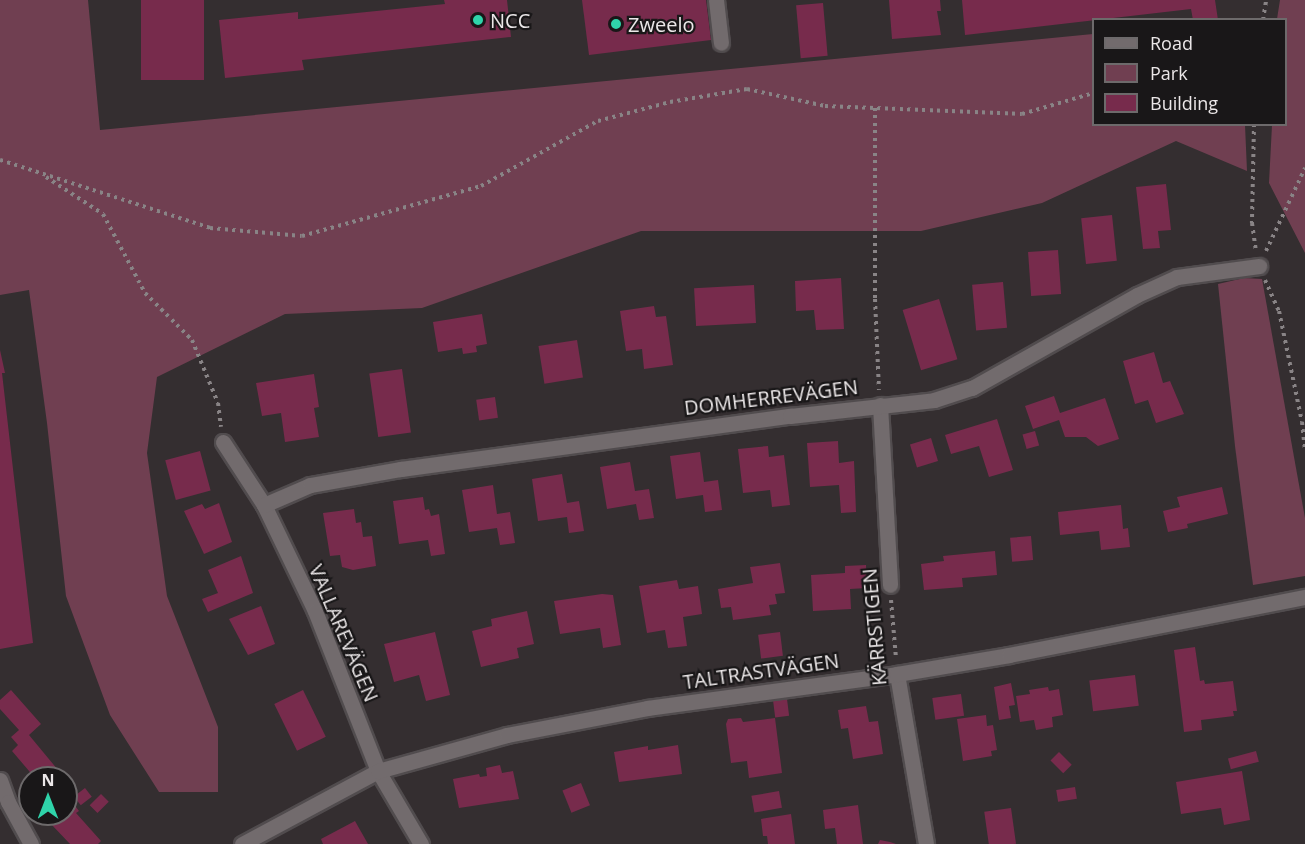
<!DOCTYPE html>
<meta charset="utf-8">
<style>
body{margin:0}
#map{position:relative;width:1305px;height:844px;overflow:hidden;background:#342e30;font-family:"Open Sans",sans-serif}
div>[style]{position:absolute}
.green>*{inset:0;background:#703f51}
.building>*{inset:0;background:#772b4c;transform-origin:0 0}
.path>*{height:4px;margin-top:-2px;transform-origin:0;background:repeating-linear-gradient(90deg,#898486 0 3px,transparent 0 7.5px)}
.roads{filter:drop-shadow(2px 0 #514c4e) drop-shadow(-2px 0 #514c4e) drop-shadow(0 2px #514c4e) drop-shadow(0 -2px #514c4e)}
.minor>*{height:15px;margin:-7.5px;padding:0 7.5px;transform-origin:7.5px;border-radius:7.5px;background:#726b6d}
.dots>*{width:16px;height:16px;translate:-50% -50%;box-sizing:border-box;border:3px solid #191718;border-radius:50%}
span{translate:-50% -50%;white-space:nowrap;text-align:center;line-height:1.15;-webkit-text-stroke:4.5px #191718;paint-order:stroke}
.poi-label{font-size:20px;color:#ebe7e8}
.left{translate:0 -50%;text-align:left}
.street-label{font-size:20px;color:#ebe7e8}
.legend{position:absolute;left:1092px;top:18px;width:195px;height:108px;box-sizing:border-box;background:#191718;border:2px solid #6d6a6b;margin:0;padding:8px 10px;list-style:none;font-size:18px;color:#ebe7e8}
.legend li{display:flex;align-items:center;gap:12px;height:30px}
.legend b{width:30px;border:2px solid #6d6a6b}
.north{position:absolute;left:18px;top:766px;width:60px;height:60px;box-sizing:border-box;background:#191718;border:2px solid #6d6a6b;border-radius:50%;rotate:0deg;font-size:16px;font-weight:700;line-height:24px;text-align:center;color:#ebe7e8}
.north::after{content:'';display:block;margin:auto;width:21px;height:27px;background:#2fd4aa;clip-path:polygon(50% 0,100% 100%,50% 72%,0 100%)}
</style>
<div id="map">
<div class="green">
<i style="clip-path:polygon(0 0,88px 0,100px 130px,1093px 34px,1094px 124px,1245px 125px,1247px 171px,1176px 141px,1042px 203px,921px 231px,641px 231px,422px 308px,285px 314px,157px 377px,147px 453px,167px 596px,218px 727px,218px 792px,159px 792px,110px 715px,66px 596px,47px 423px,29px 290px,0 295px)"></i>
<i style="clip-path:polygon(1280px 0,1305px 0,1305px 253px,1269px 183px,1272px 125px,1286px 124px,1286px 20px,1277px 19px)"></i>
<i style="clip-path:polygon(1244px 278px,1262px 279px,1305px 518px,1305px 576px,1253px 585px,1235px 446px,1218px 284px)"></i>
</div>
<div class="building">
<i style="left:141px;top:0;width:63px;height:80px"></i>
<i style="clip-path:polygon(444px 0,507px 0,511px 37px,302px 60px,304px 70px,225px 78px,219px 20px,298px 12px,298px 19px,445px 4px)"></i>
<i style="clip-path:polygon(582px 0,706px 0,711px 40px,589px 55px)"></i>
<i style="clip-path:polygon(889px 0,940px 0,941px 11px,937px 11px,941px 35px,892px 39px)"></i>
<i style="clip-path:polygon(962px 0,1215px 0,1218px 20px,1193px 20px,1191px 9px,965px 35px)"></i>
<i style="left:823px;top:3px;width:53px;height:27px;rotate:85deg"></i>
<i style="clip-path:polygon(1166px 184px,1171px 230px,1158px 231px,1160px 248px,1143px 249px,1136px 187px)"></i>
<i style="left:1112px;top:215px;width:46px;height:31px;rotate:84deg"></i>
<i style="left:1058px;top:250px;width:44px;height:30px;rotate:86deg"></i>
<i style="clip-path:polygon(841px 278px,844px 329px,816px 330px,814px 310px,796px 311px,795px 281px)"></i>
<i style="left:1003px;top:282px;width:46px;height:31px;rotate:85deg"></i>
<i style="left:754px;top:285px;width:38px;height:60px;rotate:87deg"></i>
<i style="left:939px;top:299px;width:63px;height:38px;rotate:73deg"></i>
<i style="clip-path:polygon(654px 306px,656px 317px,666px 316px,673px 365px,644px 369px,642px 349px,626px 351px,620px 311px)"></i>
<i style="clip-path:polygon(482px 314px,487px 344px,476px 346px,477px 352px,463px 354px,462px 348px,438px 352px,433px 322px)"></i>
<i style="left:577px;top:340px;width:38px;height:39px;rotate:81deg"></i>
<i style="clip-path:polygon(0 350px,5px 373px,2px 373px,33px 643px,0 649px)"></i>
<i style="clip-path:polygon(1154px 352px,1163px 383px,1170px 381px,1184px 414px,1156px 423px,1148px 400px,1135px 404px,1123px 361px)"></i>
<i style="left:402px;top:369px;width:64px;height:33px;rotate:82deg"></i>
<i style="clip-path:polygon(314px 374px,319px 407px,314px 408px,319px 437px,285px 442px,281px 413px,262px 416px,256px 383px)"></i>
<i style="clip-path:polygon(1054px 396px,1060px 413px,1105px 398px,1119px 439px,1098px 446px,1086px 437px,1065px 437px,1059px 420px,1033px 429px,1025px 406px)"></i>
<i style="left:495px;top:397px;width:21px;height:19px;rotate:82deg"></i>
<i style="clip-path:polygon(997px 419px,1013px 470px,989px 477px,979px 446px,951px 454px,945px 435px)"></i>
<i style="left:1035px;top:431px;width:15px;height:13px;rotate:74deg"></i>
<i style="left:931px;top:438px;width:24px;height:22px;rotate:73deg"></i>
<i style="clip-path:polygon(838px 441px,839px 463px,854px 461px,856px 512px,841px 513px,839px 485px,810px 487px,807px 443px)"></i>
<i style="clip-path:polygon(768px 446px,769px 457px,784px 455px,790px 505px,772px 507px,770px 490px,743px 493px,738px 449px)"></i>
<i style="left:200px;top:451px;width:41px;height:36px;rotate:75deg"></i>
<i style="clip-path:polygon(700px 452px,704px 482px,718px 480px,722px 510px,705px 512px,703px 495px,676px 499px,670px 456px)"></i>
<i style="clip-path:polygon(630px 462px,635px 491px,649px 489px,654px 518px,639px 520px,636px 504px,607px 509px,600px 467px)"></i>
<i style="clip-path:polygon(562px 474px,567px 503px,579px 501px,584px 531px,569px 533px,567px 517px,538px 521px,532px 479px)"></i>
<i style="clip-path:polygon(493px 485px,497px 514px,510px 512px,515px 543px,500px 545px,497px 528px,469px 532px,462px 490px)"></i>
<i style="clip-path:polygon(1222px 487px,1228px 514px,1187px 524px,1188px 528px,1168px 532px,1163px 511px,1180px 507px,1177px 497px)"></i>
<i style="clip-path:polygon(423px 497px,425px 510px,429px 509px,431px 516px,439px 514px,445px 554px,431px 556px,428px 540px,399px 544px,393px 501px)"></i>
<i style="clip-path:polygon(219px 503px,232px 542px,204px 554px,184px 511px,202px 504px,205px 509px)"></i>
<i style="clip-path:polygon(1121px 505px,1123px 529px,1128px 528px,1130px 547px,1101px 550px,1099px 531px,1060px 535px,1058px 512px)"></i>
<i style="clip-path:polygon(354px 509px,356px 523px,361px 522px,363px 537px,372px 536px,376px 566px,353px 570px,342px 567px,340px 555px,330px 556px,323px 513px)"></i>
<i style="left:1031px;top:536px;width:24px;height:21px;rotate:85deg"></i>
<i style="clip-path:polygon(995px 551px,997px 575px,962px 578px,963px 587px,924px 590px,921px 564px,944px 561px,943px 556px)"></i>
<i style="clip-path:polygon(241px 556px,253px 593px,208px 612px,202px 599px,218px 593px,208px 570px)"></i>
<i style="clip-path:polygon(780px 563px,785px 593px,775px 594px,777px 604px,769px 605px,771px 615px,733px 620px,731px 607px,721px 608px,718px 589px,753px 583px,750px 567px)"></i>
<i style="clip-path:polygon(866px 565px,867px 588px,850px 589px,851px 609px,813px 611px,811px 575px,845px 573px,845px 566px)"></i>
<i style="clip-path:polygon(677px 580px,679px 589px,698px 586px,702px 614px,683px 617px,687px 646px,668px 648px,665px 630px,647px 633px,639px 586px)"></i>
<i style="clip-path:polygon(602px 594px,613px 595px,621px 645px,603px 648px,600px 628px,560px 634px,554px 601px)"></i>
<i style="clip-path:polygon(261px 606px,275px 644px,248px 655px,229px 619px)"></i>
<i style="clip-path:polygon(527px 611px,534px 644px,517px 648px,519px 658px,481px 667px,472px 631px,492px 626px,491px 619px)"></i>
<i style="clip-path:polygon(435px 632px,450px 695px,426px 701px,419px 675px,394px 682px,384px 644px)"></i>
<i style="left:780px;top:632px;width:24px;height:22px;rotate:83deg"></i>
<i style="clip-path:polygon(1195px 647px,1200px 681px,1204px 680px,1205px 684px,1233px 681px,1237px 711px,1233px 711px,1234px 716px,1201px 720px,1202px 730px,1184px 732px,1174px 650px)"></i>
<i style="left:1135px;top:675px;width:31px;height:46px;rotate:83deg"></i>
<i style="clip-path:polygon(1011px 683px,1015px 705px,1009px 706px,1011px 718px,999px 720px,994px 687px)"></i>
<i style="clip-path:polygon(1048px 687px,1049px 691px,1059px 689px,1063px 715px,1052px 717px,1053px 727px,1036px 730px,1034px 720px,1020px 722px,1016px 696px,1030px 694px,1029px 690px)"></i>
<i style="clip-path:polygon(11px 690px,41px 724px,29px 735px,58px 770px,52px 778px,35px 778px,12px 751px,18px 745px,11px 737px,19px 730px,0 709px,0 700px)"></i>
<i style="left:303px;top:690px;width:52px;height:32px;rotate:64deg"></i>
<i style="left:961px;top:694px;width:22px;height:29px;rotate:82deg"></i>
<i style="left:787px;top:699px;width:17px;height:14px;rotate:83deg"></i>
<i style="clip-path:polygon(866px 706px,869px 722px,878px 721px,883px 754px,853px 759px,848px 728px,841px 729px,838px 710px)"></i>
<i style="clip-path:polygon(986px 715px,987px 726px,993px 725px,997px 750px,991px 751px,992px 756px,963px 761px,957px 719px)"></i>
<i style="clip-path:polygon(741px 718px,743px 722px,775px 718px,782px 773px,749px 778px,747px 761px,731px 763px,726px 724px,728px 719px)"></i>
<i style="clip-path:polygon(678px 745px,682px 774px,619px 782px,614px 752px,648px 746px,648px 750px)"></i>
<i style="left:1256px;top:751px;width:11px;height:29px;rotate:75deg"></i>
<i style="left:1059px;top:752px;width:18px;height:12px;rotate:45deg"></i>
<i style="clip-path:polygon(500px 765px,502px 773px,513px 771px,519px 799px,459px 808px,453px 779px,479px 774px,480px 777px,487px 776px,486px 768px)"></i>
<i style="clip-path:polygon(1242px 771px,1250px 820px,1224px 825px,1221px 808px,1181px 814px,1176px 782px)"></i>
<i style="left:581px;top:783px;width:24px;height:20px;rotate:68deg"></i>
<i style="left:1075px;top:787px;width:12px;height:19px;rotate:81deg"></i>
<i style="left:85px;top:788px;width:11px;height:14px;rotate:52deg"></i>
<i style="left:779px;top:791px;width:17px;height:28px;rotate:80deg"></i>
<i style="clip-path:polygon(66px 794px,79px 811px,76px 813px,101px 841px,98px 844px,70px 844px,51px 824px,58px 818px,55px 814px,66px 814px)"></i>
<i style="left:101px;top:794px;width:11px;height:16px;rotate:45deg"></i>
<i style="clip-path:polygon(858px 805px,863px 844px,837px 844px,835px 828px,825px 829px,823px 810px)"></i>
<i style="left:1011px;top:808px;width:36px;height:27px;rotate:82deg"></i>
<i style="clip-path:polygon(791px 814px,795px 844px,768px 844px,767px 836px,763px 836px,761px 819px)"></i>
<i style="clip-path:polygon(355px 821px,368px 844px,323px 844px,321px 839px)"></i>
<i style="clip-path:polygon(880px 840px,890px 842px,896px 844px,878px 844px)"></i>
</div>
<div class="path">
<i style="left:1263px;top:20px;width:20px;rotate:-81deg"></i>
<i style="left:875px;top:108px;width:191px;rotate:90deg"></i>
<i style="left:875px;top:299px;width:91px;rotate:87.5deg"></i>
<i style="left:1254px;top:124px;width:99px;rotate:91.2deg"></i>
<i style="left:1252px;top:223px;width:27px;rotate:82deg"></i>
<i style="left:0;top:160px;width:221px;rotate:17.9deg"></i>
<i style="left:210px;top:228px;width:92px;rotate:5deg"></i>
<i style="left:302px;top:236px;width:186px;rotate:-15.6deg"></i>
<i style="left:481px;top:186px;width:134px;rotate:-29.1deg"></i>
<i style="left:598px;top:121px;width:74px;rotate:-14.8deg"></i>
<i style="left:670px;top:102px;width:78px;rotate:-9.6deg"></i>
<i style="left:747px;top:89px;width:80px;rotate:12.3deg"></i>
<i style="left:825px;top:106px;width:197px;rotate:2.3deg"></i>
<i style="left:1022px;top:114px;width:75px;rotate:-16.3deg"></i>
<i style="left:46px;top:177px;width:68px;rotate:33deg"></i>
<i style="left:103px;top:214px;width:89px;rotate:62deg"></i>
<i style="left:145px;top:293px;width:66px;rotate:45deg"></i>
<i style="left:192px;top:340px;width:68px;rotate:67.6deg"></i>
<i style="left:218px;top:403px;width:24px;rotate:83deg"></i>
<i style="left:1266px;top:251px;width:92px;rotate:-64.8deg"></i>
<i style="left:1265px;top:280px;width:34px;rotate:66deg"></i>
<i style="left:1279px;top:311px;width:113px;rotate:78.3deg"></i>
<i style="left:1302px;top:422px;width:29px;rotate:84deg"></i>
<i style="left:891px;top:600px;width:58px;rotate:85.1deg"></i>
</div>
<div class="roads">
<div class="minor">
<i style="left:716px;top:0;width:43px;rotate:83.4deg"></i>
<i style="left:880px;top:405px;width:180px;rotate:86.8deg"></i>
<i style="left:223px;top:442px;width:75px;rotate:56.9deg"></i>
<i style="left:264px;top:505px;width:118px;rotate:64.3deg"></i>
<i style="left:315px;top:611px;width:172px;rotate:68.5deg"></i>
<i style="left:378px;top:771px;width:85px;rotate:59.5deg"></i>
<i style="left:264px;top:505px;width:50px;rotate:-23.5deg"></i>
<i style="left:310px;top:485px;width:92px;rotate:-10deg"></i>
<i style="left:401px;top:469px;width:393px;rotate:-7.8deg"></i>
<i style="left:790px;top:416px;width:145px;rotate:-6.3deg"></i>
<i style="left:934px;top:400px;width:40px;rotate:-18deg"></i>
<i style="left:972px;top:388px;width:189px;rotate:-29.4deg"></i>
<i style="left:1137px;top:295px;width:44px;rotate:-24.2deg"></i>
<i style="left:1177px;top:277px;width:83px;rotate:-7.6deg"></i>
<i style="left:897px;top:674px;width:172px;rotate:80.3deg"></i>
<i style="left:0;top:780px;width:23px;rotate:70deg"></i>
<i style="left:8px;top:802px;width:48px;rotate:61.3deg"></i>
<i style="left:242px;top:844px;width:154px;rotate:-28.2deg"></i>
<i style="left:378px;top:771px;width:134px;rotate:-15.6deg"></i>
<i style="left:507px;top:735px;width:143px;rotate:-10.9deg"></i>
<i style="left:647px;top:708px;width:252px;rotate:-7.7deg"></i>
<i style="left:897px;top:674px;width:114px;rotate:-9.6deg"></i>
<i style="left:1009px;top:655px;width:302px;rotate:-11.1deg"></i>
</div>
</div>
<div class="dots">
<i style="left:478px;top:20px;background:#2fd4aa"></i>
<i style="left:616px;top:24px;background:#2fd4aa"></i>
</div>
<div class="poi-label">
<span class="left" style="left:490px;top:20px">NCC</span>
<span class="left" style="left:628px;top:24px">Zweelo</span>
</div>
<div class="street-label">
<span style="left:771px;top:397px;rotate:-7deg">DOMHERREVÄGEN</span>
<span style="left:874px;top:627px;rotate:-95deg">KÄRRSTIGEN</span>
<span style="left:344px;top:633px;rotate:67deg">VALLAREVÄGEN</span>
<span style="left:761px;top:671px;rotate:-8deg">TALTRASTVÄGEN</span>
</div>
<ul class="legend">
<li><b style="height:8px;background:#726b6d"></b>Road</li>
<li><b style="height:16px;background:#703f51"></b>Park</li>
<li><b style="height:16px;background:#772b4c"></b>Building</li>
</ul>
<div class="north">N</div>
</div>
